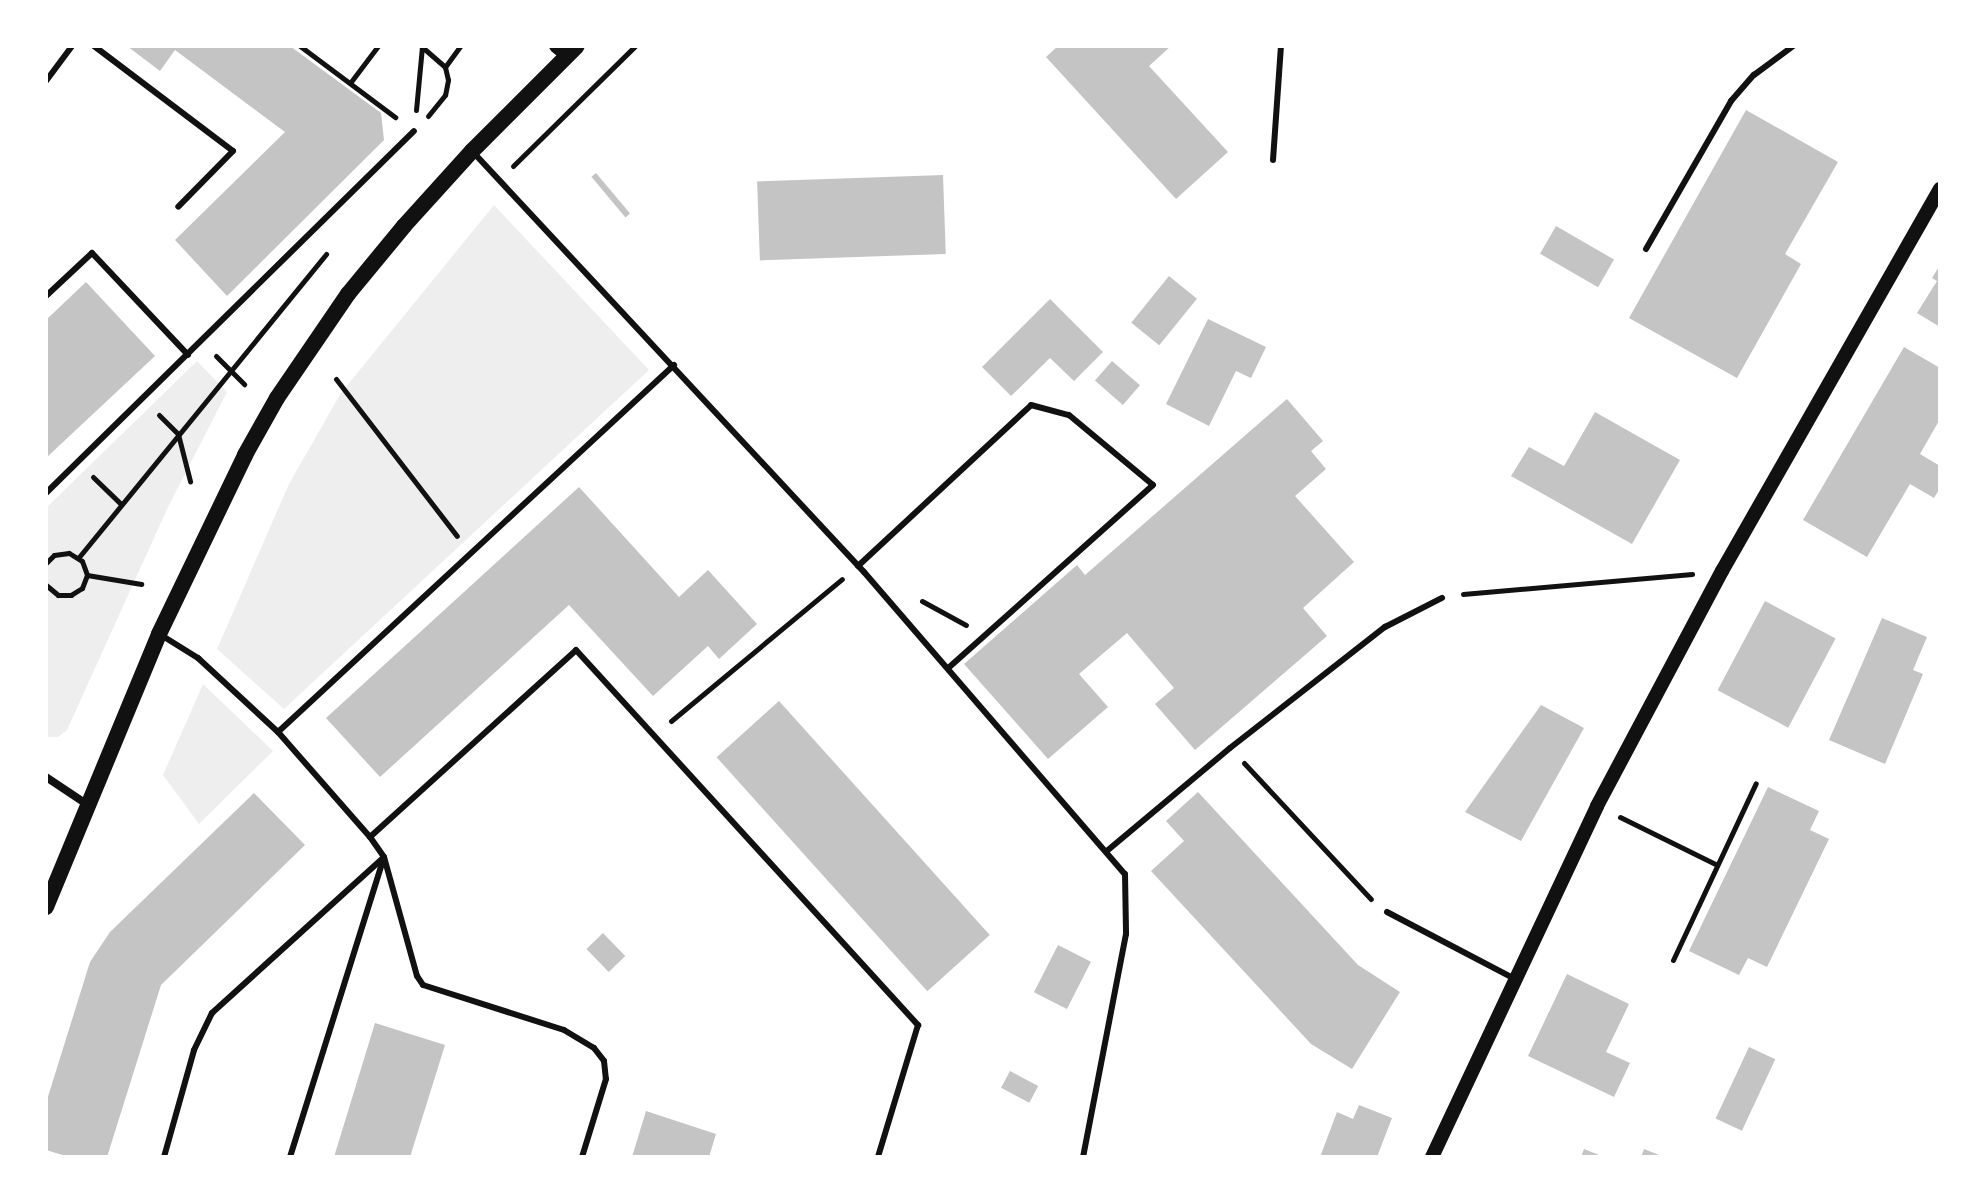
<!DOCTYPE html>
<style>
body{margin:0}
#map{position:relative;width:1986px;height:1203px;overflow:hidden;background:#fff;font-family:Inter,sans-serif}
div>[style]{position:absolute}
.green>*{inset:0;background:#eee}
.building>*{inset:0;background:#c4c4c4;transform-origin:0 0}
.path>*{height:5px;margin:-2.5px;padding:0 2.5px;transform-origin:2.5px;border-radius:2.5px;background:#111}
.service>*{height:6px;margin:-3px;padding:0 3px;transform-origin:3px;border-radius:3px;background:#111}
.minor>*{height:8px;margin:-4px;padding:0 4px;transform-origin:4px;border-radius:4px;background:#111}
.tertiary>*{height:14px;margin:-7px;padding:0 7px;transform-origin:7px;border-radius:7px;background:#111}
.secondary>*{height:16px;margin:-8px;padding:0 8px;transform-origin:8px;border-radius:8px;background:#111}
span{translate:-50% -50%;white-space:nowrap;text-align:center;line-height:1.15;-webkit-text-stroke:7px #fff;paint-order:stroke}
.frame{position:absolute;inset:0;border:48px solid #fff;pointer-events:none}
</style>
<div id="map">
<div class="green">
<i style="clip-path:polygon(494px 205px,649px 370px,284px 709px,217px 649px,289px 484px,341px 393px)"></i>
<i style="clip-path:polygon(197px 361px,227px 392px,168px 507px,67px 730px,58px 737px,46px 737px,46px 508px)"></i>
<i style="clip-path:polygon(203px 684px,273px 751px,199px 824px,163px 775px)"></i>
</div>
<div class="building">
<i style="clip-path:polygon(127px 46px,290px 46px,381px 113px,384px 140px,227px 296px,175px 240px,285px 132px,175px 50px,160px 71px)"></i>
<i style="clip-path:polygon(1058px 46px,1171px 46px,1149px 66px,1228px 152px,1176px 199px,1046px 57px)"></i>
<i style="clip-path:polygon(1746px 110px,1838px 162px,1785px 254px,1801px 264px,1737px 378px,1629px 318px)"></i>
<i style="left:596px;top:173px;width:53px;height:6px;rotate:50deg"></i>
<i style="left:943px;top:175px;width:79px;height:186px;rotate:88deg"></i>
<i style="left:1556px;top:226px;width:67px;height:32px;rotate:30deg"></i>
<i style="clip-path:polygon(1940px 265px,1940px 327px,1917px 313px,1937px 281px,1932px 278px)"></i>
<i style="left:1169px;top:276px;width:36px;height:60px;rotate:39deg"></i>
<i style="clip-path:polygon(86px 282px,155px 356px,46px 458px,46px 320px)"></i>
<i style="clip-path:polygon(1050px 299px,1103px 352px,1074px 381px,1050px 358px,1011px 396px,982px 367px)"></i>
<i style="clip-path:polygon(1208px 319px,1266px 347px,1251px 378px,1236px 371px,1209px 426px,1166px 404px)"></i>
<i style="clip-path:polygon(1904px 347px,1940px 368px,1940px 419px,1920px 454px,1940px 466px,1940px 488px,1934px 498px,1910px 484px,1867px 557px,1803px 520px)"></i>
<i style="left:1112px;top:361px;width:37px;height:26px;rotate:41deg"></i>
<i style="clip-path:polygon(1287px 399px,1323px 441px,1311px 451px,1326px 469px,1295px 496px,1354px 562px,1303px 608px,1327px 636px,1195px 750px,1155px 704px,1174px 688px,1127px 633px,1079px 674px,1108px 707px,1048px 759px,964px 664px,1077px 565px,1085px 575px)"></i>
<i style="clip-path:polygon(1595px 412px,1680px 460px,1632px 544px,1511px 476px,1529px 447px,1564px 466px)"></i>
<i style="clip-path:polygon(579px 487px,679px 597px,708px 570px,757px 624px,719px 659px,708px 646px,653px 696px,569px 605px,380px 777px,326px 718px)"></i>
<i style="left:1765px;top:601px;width:80px;height:101px;rotate:28deg"></i>
<i style="clip-path:polygon(1882px 618px,1927px 637px,1913px 670px,1923px 674px,1885px 764px,1829px 740px)"></i>
<i style="left:779px;top:701px;width:315px;height:84px;rotate:48deg"></i>
<i style="clip-path:polygon(1541px 705px,1584px 728px,1521px 841px,1465px 812px)"></i>
<i style="clip-path:polygon(1768px 787px,1819px 811px,1810px 830px,1829px 839px,1767px 967px,1748px 958px,1739px 975px,1689px 951px)"></i>
<i style="clip-path:polygon(1198px 792px,1358px 965px,1400px 992px,1352px 1069px,1311px 1044px,1151px 871px,1184px 841px,1166px 821px)"></i>
<i style="clip-path:polygon(254px 793px,305px 845px,161px 985px,107px 1157px,69px 1157px,46px 1150px,46px 1103px,90px 962px,110px 932px)"></i>
<i style="left:603px;top:933px;width:32px;height:23px;rotate:46deg"></i>
<i style="left:1058px;top:945px;width:37px;height:53px;rotate:27deg"></i>
<i style="clip-path:polygon(1567px 974px,1629px 1004px,1606px 1052px,1630px 1063px,1614px 1097px,1528px 1056px)"></i>
<i style="clip-path:polygon(375px 1023px,445px 1045px,410px 1157px,334px 1157px)"></i>
<i style="left:1749px;top:1047px;width:29px;height:79px;rotate:25deg"></i>
<i style="left:1010px;top:1071px;width:32px;height:19px;rotate:28deg"></i>
<i style="clip-path:polygon(1359px 1105px,1392px 1118px,1377px 1157px,1320px 1157px,1337px 1112px,1353px 1119px)"></i>
<i style="clip-path:polygon(646px 1111px,716px 1134px,709px 1157px,632px 1157px)"></i>
<i style="clip-path:polygon(1584px 1149px,1604px 1157px,1581px 1157px)"></i>
<i style="clip-path:polygon(1644px 1149px,1664px 1157px,1641px 1157px)"></i>
</div>
<div class="path">
<i style="left:300px;top:46px;width:119px;rotate:36.8deg"></i>
<i style="left:421px;top:46px;width:32px;rotate:41deg"></i>
<i style="left:445px;top:67px;width:13px;rotate:77deg"></i>
<i style="left:448px;top:80px;width:15px;rotate:101deg"></i>
<i style="left:445px;top:95px;width:27px;rotate:129deg"></i>
<i style="left:445px;top:67px;width:26px;rotate:-54deg"></i>
<i style="left:350px;top:83px;width:46px;rotate:-52.9deg"></i>
<i style="left:416px;top:110px;width:64px;rotate:-84.6deg"></i>
<i style="left:513px;top:166px;width:171px;rotate:-44.5deg"></i>
<i style="left:216px;top:356px;width:40px;rotate:45deg"></i>
<i style="left:336px;top:379px;width:198px;rotate:52.4deg"></i>
<i style="left:159px;top:415px;width:27px;rotate:45deg"></i>
<i style="left:178px;top:434px;width:49px;rotate:75.7deg"></i>
<i style="left:93px;top:477px;width:39px;rotate:44deg"></i>
<i style="left:79px;top:557px;width:391px;rotate:-50.8deg"></i>
<i style="left:46px;top:563px;width:11px;rotate:-45deg"></i>
<i style="left:54px;top:555px;width:15px;rotate:-8deg"></i>
<i style="left:69px;top:553px;width:15px;rotate:32deg"></i>
<i style="left:82px;top:561px;width:15px;rotate:70deg"></i>
<i style="left:87px;top:575px;width:14px;rotate:111deg"></i>
<i style="left:82px;top:588px;width:13px;rotate:148deg"></i>
<i style="left:71px;top:595px;width:13px;rotate:180deg"></i>
<i style="left:58px;top:595px;width:16px;rotate:-140deg"></i>
<i style="left:87px;top:575px;width:55px;rotate:9.5deg"></i>
<i style="left:1463px;top:594px;width:230px;rotate:-5deg"></i>
<i style="left:922px;top:601px;width:50px;rotate:28.6deg"></i>
<i style="left:671px;top:721px;width:222px;rotate:-39.7deg"></i>
<i style="left:1244px;top:763px;width:186px;rotate:47deg"></i>
<i style="left:1620px;top:817px;width:108px;rotate:26.3deg"></i>
<i style="left:1673px;top:960px;width:195px;rotate:-64.9deg"></i>
</div>
<div class="service">
<i style="left:94px;top:46px;width:174px;rotate:37.1deg"></i>
<i style="left:233px;top:151px;width:78px;rotate:134.5deg"></i>
<i style="left:46px;top:81px;width:44px;rotate:-53.4deg"></i>
<i style="left:473px;top:152px;width:574px;rotate:47.05deg"></i>
<i style="left:864px;top:572px;width:399px;rotate:49.2deg"></i>
<i style="left:1125px;top:874px;width:60px;rotate:89deg"></i>
<i style="left:1126px;top:934px;width:227px;rotate:100.9deg"></i>
<i style="left:1273px;top:160px;width:114px;rotate:-86deg"></i>
<i style="left:1646px;top:249px;width:171px;rotate:-60.1deg"></i>
<i style="left:1731px;top:101px;width:35px;rotate:-49deg"></i>
<i style="left:1754px;top:75px;width:49px;rotate:-36.6deg"></i>
<i style="left:46px;top:296px;width:63px;rotate:-43.1deg"></i>
<i style="left:92px;top:253px;width:140px;rotate:46.7deg"></i>
<i style="left:46px;top:493px;width:516px;rotate:-44.53deg"></i>
<i style="left:858px;top:566px;width:236px;rotate:-42.9deg"></i>
<i style="left:1031px;top:405px;width:39px;rotate:15deg"></i>
<i style="left:1069px;top:415px;width:109px;rotate:39.8deg"></i>
<i style="left:1153px;top:485px;width:275px;rotate:138.2deg"></i>
<i style="left:161px;top:635px;width:44px;rotate:31.9deg"></i>
<i style="left:198px;top:658px;width:109px;rotate:42.8deg"></i>
<i style="left:278px;top:732px;width:140px;rotate:48.8deg"></i>
<i style="left:278px;top:732px;width:540px;rotate:-42.82deg"></i>
<i style="left:1108px;top:850px;width:159px;rotate:-39.9deg"></i>
<i style="left:1230px;top:748px;width:197px;rotate:-38deg"></i>
<i style="left:1385px;top:627px;width:64px;rotate:-27deg"></i>
<i style="left:384px;top:857px;width:123px;rotate:74.5deg"></i>
<i style="left:417px;top:976px;width:11px;rotate:56deg"></i>
<i style="left:423px;top:985px;width:148px;rotate:17.7deg"></i>
<i style="left:564px;top:1030px;width:35px;rotate:31deg"></i>
<i style="left:594px;top:1048px;width:16px;rotate:52deg"></i>
<i style="left:604px;top:1061px;width:18px;rotate:84deg"></i>
<i style="left:606px;top:1079px;width:82px;rotate:107.1deg"></i>
<i style="left:1387px;top:912px;width:142px;rotate:27.6deg"></i>
<i style="left:164px;top:1157px;width:111px;rotate:-74.3deg"></i>
<i style="left:194px;top:1050px;width:41px;rotate:-64.1deg"></i>
<i style="left:212px;top:1013px;width:232px;rotate:-42.2deg"></i>
<i style="left:384px;top:857px;width:24px;rotate:-125deg"></i>
<i style="left:370px;top:837px;width:278px;rotate:-42.2deg"></i>
<i style="left:576px;top:650px;width:508px;rotate:47.64deg"></i>
<i style="left:918px;top:1025px;width:138px;rotate:106.9deg"></i>
<i style="left:290px;top:1157px;width:311px;rotate:-72.6deg"></i>
</div>
<div class="minor">
<i style="left:46px;top:777px;width:50px;rotate:33.7deg"></i>
</div>
<div class="tertiary">
<i style="left:556px;top:46px;width:14px;rotate:39deg"></i>
<i style="left:1432px;top:1157px;width:388px;rotate:-64.8deg"></i>
<i style="left:1597px;top:806px;width:266px;rotate:-62deg"></i>
<i style="left:1722px;top:571px;width:440px;rotate:-60.3deg"></i>
</div>
<div class="secondary">
<i style="left:46px;top:907px;width:295px;rotate:-67.5deg"></i>
<i style="left:159px;top:634px;width:199px;rotate:-64.3deg"></i>
<i style="left:245px;top:455px;width:65px;rotate:-60.7deg"></i>
<i style="left:277px;top:398px;width:126px;rotate:-55.7deg"></i>
<i style="left:348px;top:294px;width:88px;rotate:-50.5deg"></i>
<i style="left:404px;top:226px;width:101px;rotate:-47.8deg"></i>
<i style="left:472px;top:151px;width:148px;rotate:-45deg"></i>
</div>
<div class="frame"></div>
</div>
